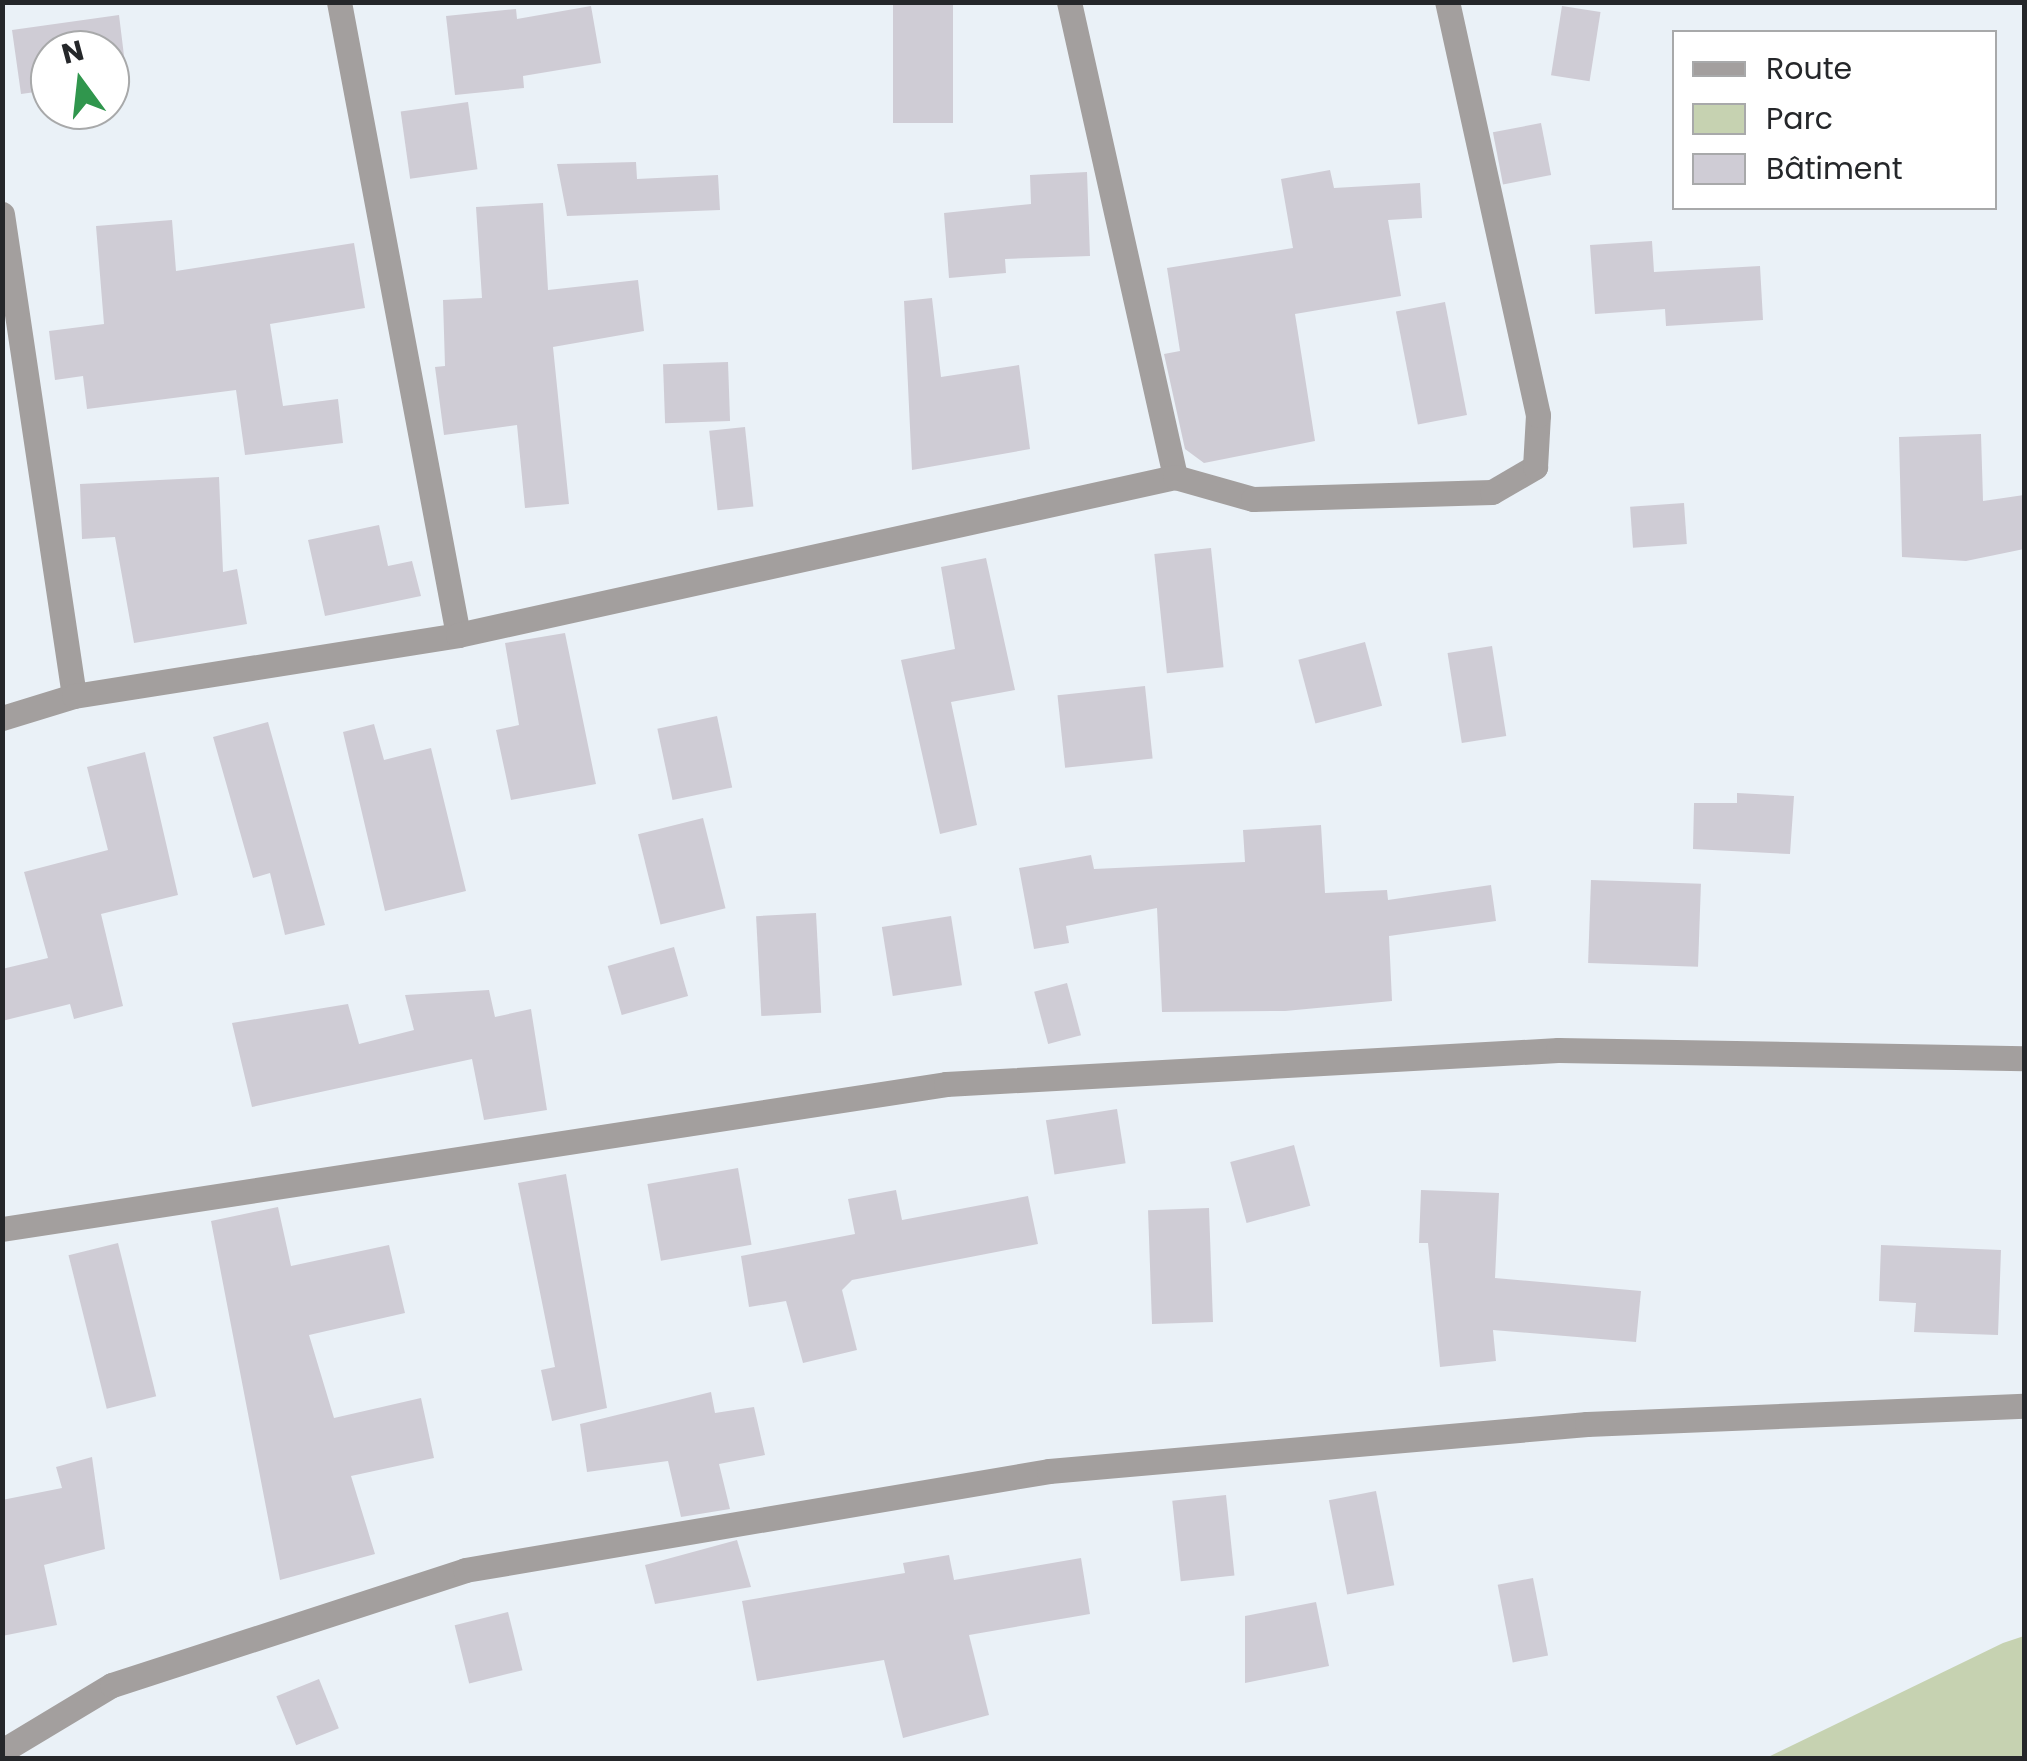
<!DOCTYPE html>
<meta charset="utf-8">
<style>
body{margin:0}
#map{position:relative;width:2027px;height:1761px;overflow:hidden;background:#eaf1f7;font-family:Poppins,sans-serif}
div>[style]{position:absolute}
.green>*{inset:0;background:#c6d2b1}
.building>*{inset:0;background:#cfccd5;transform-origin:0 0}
.minor>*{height:25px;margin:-12.5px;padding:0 12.5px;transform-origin:12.5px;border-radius:12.5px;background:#a39f9e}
span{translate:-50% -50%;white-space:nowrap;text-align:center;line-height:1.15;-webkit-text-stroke:8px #fff;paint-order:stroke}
.frame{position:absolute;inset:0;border:5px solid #25272a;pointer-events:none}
.legend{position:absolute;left:1672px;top:30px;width:325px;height:180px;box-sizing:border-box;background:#fff;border:2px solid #a8a9aa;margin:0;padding:12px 18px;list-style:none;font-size:30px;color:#25272a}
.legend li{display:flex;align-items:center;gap:20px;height:50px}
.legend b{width:50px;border:2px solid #a8a9aa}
.north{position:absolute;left:30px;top:30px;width:100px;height:100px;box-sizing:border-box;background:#fff;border:2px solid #a8a9aa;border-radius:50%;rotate:345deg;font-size:28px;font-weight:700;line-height:40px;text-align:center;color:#25272a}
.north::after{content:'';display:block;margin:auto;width:35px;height:45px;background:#30964d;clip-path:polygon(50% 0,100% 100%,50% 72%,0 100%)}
</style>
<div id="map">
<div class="green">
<i style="clip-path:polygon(2024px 1636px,2024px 1758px,1766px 1758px,2003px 1643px)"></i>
</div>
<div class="building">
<i style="left:893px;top:2px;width:60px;height:121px"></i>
<i style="clip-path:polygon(591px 6px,601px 63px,523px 76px,524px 88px,455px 95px,446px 16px,516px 9px,517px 19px)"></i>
<i style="left:1562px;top:6px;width:39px;height:70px;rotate:9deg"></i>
<i style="clip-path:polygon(119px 15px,127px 80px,110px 82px,110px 50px,50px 50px,50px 90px,21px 94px,12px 30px)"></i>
<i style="left:468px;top:102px;width:68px;height:68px;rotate:82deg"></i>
<i style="left:1541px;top:123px;width:53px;height:49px;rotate:79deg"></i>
<i style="clip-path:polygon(636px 162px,637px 179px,718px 175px,720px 210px,567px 216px,557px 164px)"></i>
<i style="clip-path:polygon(1330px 170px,1334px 188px,1420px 183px,1422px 218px,1388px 220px,1401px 296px,1295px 314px,1315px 441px,1204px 463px,1185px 449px,1164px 354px,1180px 351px,1167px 268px,1293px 248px,1281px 179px)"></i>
<i style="clip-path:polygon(1087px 172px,1090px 256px,1005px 259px,1006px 273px,949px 278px,944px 213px,1031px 204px,1030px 175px)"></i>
<i style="clip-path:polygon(543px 203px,548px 290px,638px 280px,644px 331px,553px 347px,569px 504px,525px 508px,517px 425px,444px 435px,435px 367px,445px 366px,443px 300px,482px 298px,476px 207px)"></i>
<i style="clip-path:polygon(172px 220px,176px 271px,354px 243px,365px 308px,270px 324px,283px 406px,338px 399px,343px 443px,245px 455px,236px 390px,87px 409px,83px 376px,55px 380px,49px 331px,104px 324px,96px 226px)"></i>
<i style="clip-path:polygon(1652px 241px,1654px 272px,1760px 266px,1763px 320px,1666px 326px,1665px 309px,1595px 314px,1590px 245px)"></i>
<i style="clip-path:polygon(932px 298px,941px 377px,1019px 365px,1030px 449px,912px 470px,904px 301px)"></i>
<i style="left:1445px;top:302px;width:115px;height:50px;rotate:79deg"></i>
<i style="left:728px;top:362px;width:59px;height:65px;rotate:88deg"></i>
<i style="left:745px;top:427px;width:80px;height:36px;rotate:84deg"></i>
<i style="clip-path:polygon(1981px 434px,1983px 501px,2024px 495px,2024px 549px,1966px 561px,1902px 557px,1899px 437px)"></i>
<i style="clip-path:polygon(219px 477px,223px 572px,237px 569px,247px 624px,134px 643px,115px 537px,82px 539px,80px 484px)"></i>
<i style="left:1684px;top:503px;width:41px;height:54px;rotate:86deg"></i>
<i style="clip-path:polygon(379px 525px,388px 566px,412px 561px,421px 596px,325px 616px,308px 540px)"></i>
<i style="left:1211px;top:548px;width:120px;height:57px;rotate:84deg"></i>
<i style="clip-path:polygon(986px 558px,1015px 690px,951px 702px,977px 825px,940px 834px,901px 660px,955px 649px,941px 567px)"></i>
<i style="clip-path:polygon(565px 633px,596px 784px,511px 800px,496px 730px,519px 725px,505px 643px)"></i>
<i style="left:1365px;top:642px;width:66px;height:69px;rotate:75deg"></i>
<i style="left:1492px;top:646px;width:91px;height:45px;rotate:81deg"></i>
<i style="left:1145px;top:686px;width:73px;height:88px;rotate:84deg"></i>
<i style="left:717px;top:716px;width:73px;height:61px;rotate:78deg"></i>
<i style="clip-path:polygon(268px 722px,325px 925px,285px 935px,270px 873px,253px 878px,213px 737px)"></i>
<i style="clip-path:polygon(374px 724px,384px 760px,431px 748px,466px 891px,385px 911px,343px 732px)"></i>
<i style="clip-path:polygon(145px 752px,178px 895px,101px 914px,123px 1006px,74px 1019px,70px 1004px,2px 1021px,2px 969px,48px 958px,24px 872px,108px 850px,87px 767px)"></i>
<i style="clip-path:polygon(1737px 793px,1794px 796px,1790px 854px,1693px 849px,1694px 803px,1737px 803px)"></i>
<i style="left:703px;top:818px;width:93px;height:67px;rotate:76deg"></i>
<i style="clip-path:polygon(1321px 825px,1325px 893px,1387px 890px,1388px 900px,1491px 885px,1496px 921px,1389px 936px,1392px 1001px,1285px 1011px,1162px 1012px,1157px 908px,1066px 926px,1069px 943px,1034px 949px,1019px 868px,1091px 855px,1094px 869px,1245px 862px,1243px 830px)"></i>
<i style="left:1591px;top:880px;width:110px;height:83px;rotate:2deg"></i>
<i style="left:816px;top:913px;width:100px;height:60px;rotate:87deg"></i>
<i style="left:951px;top:916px;width:70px;height:70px;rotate:81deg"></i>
<i style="left:674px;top:947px;width:51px;height:69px;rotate:74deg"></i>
<i style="left:1067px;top:983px;width:54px;height:34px;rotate:75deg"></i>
<i style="clip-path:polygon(489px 990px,495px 1017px,531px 1009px,547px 1110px,484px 1120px,472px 1059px,252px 1107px,232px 1023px,348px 1004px,359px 1044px,414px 1030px,405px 995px)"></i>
<i style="left:1117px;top:1109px;width:55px;height:72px;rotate:81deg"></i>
<i style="left:1294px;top:1145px;width:63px;height:66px;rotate:75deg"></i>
<i style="left:738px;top:1168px;width:78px;height:92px;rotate:80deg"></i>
<i style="clip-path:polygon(566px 1174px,607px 1408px,552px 1421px,541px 1370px,555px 1367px,518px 1183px)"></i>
<i style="clip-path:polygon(896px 1190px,902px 1220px,1028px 1196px,1038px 1244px,852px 1280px,842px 1290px,857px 1350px,803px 1363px,786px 1301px,749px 1307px,741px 1256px,855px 1234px,848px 1199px)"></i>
<i style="clip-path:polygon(1421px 1190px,1499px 1193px,1495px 1278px,1641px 1291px,1636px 1342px,1493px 1330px,1496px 1361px,1440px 1367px,1428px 1243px,1419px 1243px)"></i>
<i style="clip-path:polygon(278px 1207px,291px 1266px,389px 1245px,405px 1313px,309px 1335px,334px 1418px,421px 1398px,434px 1458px,351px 1476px,375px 1554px,280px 1580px,211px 1221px)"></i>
<i style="left:1209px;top:1208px;width:114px;height:61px;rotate:88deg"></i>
<i style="left:118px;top:1243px;width:158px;height:51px;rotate:76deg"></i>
<i style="clip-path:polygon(1881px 1245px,2001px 1250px,1998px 1335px,1914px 1332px,1916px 1303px,1879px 1301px)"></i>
<i style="clip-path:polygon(711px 1392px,715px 1413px,754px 1407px,765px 1455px,719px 1464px,730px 1509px,681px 1517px,668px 1461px,587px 1472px,580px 1424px)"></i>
<i style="clip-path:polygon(92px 1457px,105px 1549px,44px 1565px,57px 1625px,2px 1636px,2px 1500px,62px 1488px,56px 1467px)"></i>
<i style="left:1376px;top:1491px;width:96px;height:48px;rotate:79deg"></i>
<i style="left:1226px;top:1495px;width:81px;height:54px;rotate:84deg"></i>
<i style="clip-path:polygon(737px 1540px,751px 1587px,655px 1604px,645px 1565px)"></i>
<i style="clip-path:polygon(949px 1555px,954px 1580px,1081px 1558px,1090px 1614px,969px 1635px,989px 1715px,903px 1738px,884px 1660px,757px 1681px,742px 1601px,905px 1573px,903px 1563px)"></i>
<i style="left:1533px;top:1578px;width:79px;height:36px;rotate:79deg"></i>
<i style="clip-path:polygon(1316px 1602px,1329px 1666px,1245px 1683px,1245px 1616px)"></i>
<i style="left:508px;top:1612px;width:60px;height:55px;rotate:76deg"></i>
<i style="left:319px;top:1679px;width:53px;height:46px;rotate:68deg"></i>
</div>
<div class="minor">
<i style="left:339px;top:2px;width:644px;rotate:79.35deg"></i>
<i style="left:1069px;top:2px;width:487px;rotate:77.4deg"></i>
<i style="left:2px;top:214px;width:487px;rotate:81.5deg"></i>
<i style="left:2px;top:718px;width:75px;rotate:-17deg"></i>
<i style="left:74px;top:696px;width:389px;rotate:-9deg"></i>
<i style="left:458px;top:635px;width:734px;rotate:-12.43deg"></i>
<i style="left:1175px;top:477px;width:81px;rotate:15.8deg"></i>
<i style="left:1253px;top:499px;width:239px;rotate:-1.7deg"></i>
<i style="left:1492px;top:492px;width:50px;rotate:-30.2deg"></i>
<i style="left:1535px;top:467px;width:52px;rotate:-86.7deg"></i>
<i style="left:1538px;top:415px;width:423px;rotate:-102.4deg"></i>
<i style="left:2px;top:1229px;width:955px;rotate:-8.73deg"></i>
<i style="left:946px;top:1084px;width:613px;rotate:-3.18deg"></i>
<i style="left:1558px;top:1050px;width:466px;rotate:1deg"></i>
<i style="left:2px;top:1751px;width:128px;rotate:-31deg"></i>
<i style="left:112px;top:1685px;width:371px;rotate:-18deg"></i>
<i style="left:465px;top:1570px;width:592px;rotate:-9.62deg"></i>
<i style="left:1049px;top:1471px;width:540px;rotate:-4.99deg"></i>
<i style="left:1587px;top:1424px;width:437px;rotate:-2.4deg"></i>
</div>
<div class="frame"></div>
<ul class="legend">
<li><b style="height:12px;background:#a39f9e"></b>Route</li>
<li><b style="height:28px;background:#c6d2b1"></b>Parc</li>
<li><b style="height:28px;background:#cfccd5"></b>Bâtiment</li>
</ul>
<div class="north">N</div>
</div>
